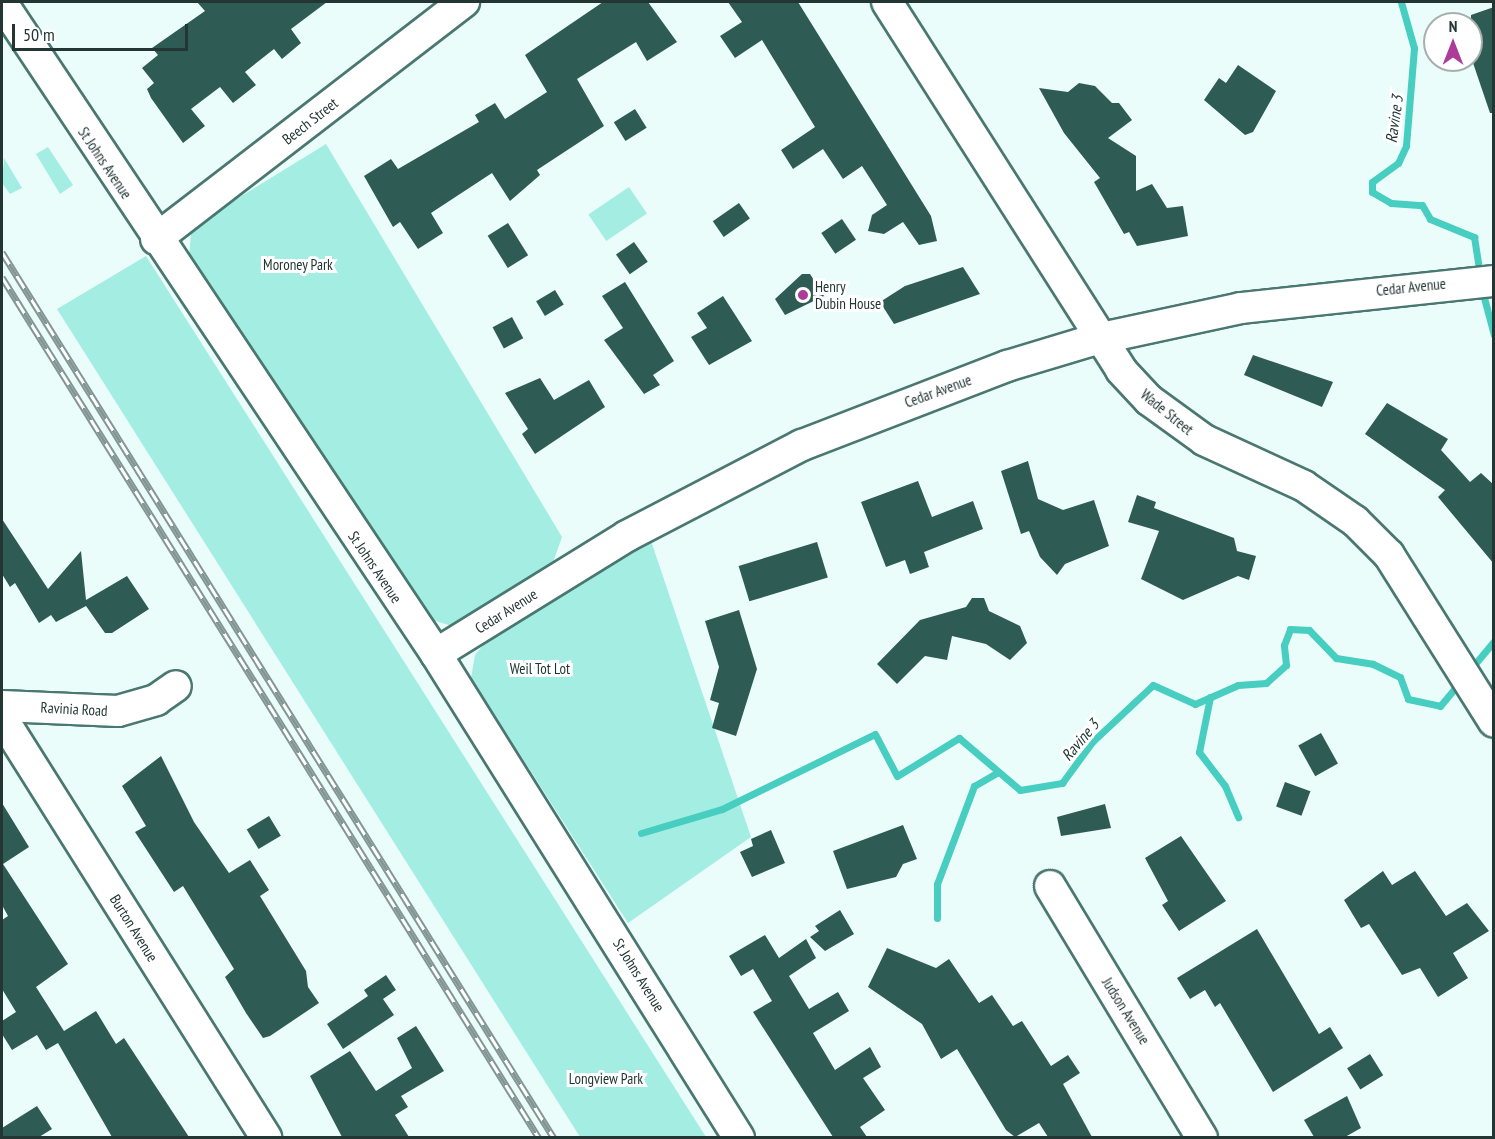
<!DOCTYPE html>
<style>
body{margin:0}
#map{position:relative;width:1495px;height:1139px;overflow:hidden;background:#eafdfa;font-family:"PT Sans Narrow",sans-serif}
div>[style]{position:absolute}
.green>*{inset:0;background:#a4ede3;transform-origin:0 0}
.stream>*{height:7px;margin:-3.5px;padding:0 3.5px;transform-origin:3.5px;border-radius:3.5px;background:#47cec0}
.building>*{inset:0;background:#2f5b55;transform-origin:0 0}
.roads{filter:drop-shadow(2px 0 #4b7771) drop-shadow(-2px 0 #4b7771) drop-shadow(0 2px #4b7771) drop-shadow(0 -2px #4b7771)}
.minor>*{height:30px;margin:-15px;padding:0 15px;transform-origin:15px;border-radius:15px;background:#fff}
.rail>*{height:7px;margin-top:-3.5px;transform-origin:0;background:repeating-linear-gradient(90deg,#fff 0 14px,#839693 0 28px);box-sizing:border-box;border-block:2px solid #839693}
.dots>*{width:16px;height:16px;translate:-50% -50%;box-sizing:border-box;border:3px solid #fff;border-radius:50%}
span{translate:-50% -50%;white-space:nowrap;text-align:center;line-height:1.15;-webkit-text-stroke:6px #fff;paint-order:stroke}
.street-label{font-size:15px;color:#233633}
.park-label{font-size:15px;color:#1d3431}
.poi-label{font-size:15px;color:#233633}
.left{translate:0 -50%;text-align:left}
.water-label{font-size:16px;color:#203734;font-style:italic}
.frame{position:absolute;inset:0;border:3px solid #233633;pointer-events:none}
.north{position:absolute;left:1423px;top:12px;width:60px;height:60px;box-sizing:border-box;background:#fff;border:2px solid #a7afad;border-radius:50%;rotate:0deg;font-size:16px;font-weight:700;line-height:24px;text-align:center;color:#233633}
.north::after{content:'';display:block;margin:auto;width:21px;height:27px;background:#ac3c98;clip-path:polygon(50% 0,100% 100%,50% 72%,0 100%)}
.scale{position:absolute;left:12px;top:24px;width:176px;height:27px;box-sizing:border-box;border:3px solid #233633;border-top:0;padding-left:8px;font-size:18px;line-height:21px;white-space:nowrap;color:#233633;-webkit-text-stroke:4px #fff;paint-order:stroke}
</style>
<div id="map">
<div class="green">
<i style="clip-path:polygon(326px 144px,562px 537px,551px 568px,452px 626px,432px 620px,189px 257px,191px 234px,201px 221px)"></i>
<i style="clip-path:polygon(48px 147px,73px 185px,60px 194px,36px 154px)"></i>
<i style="clip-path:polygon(4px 158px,22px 188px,10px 194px,2px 183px)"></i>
<i style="left:629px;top:187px;width:32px;height:49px;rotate:56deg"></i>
<i style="clip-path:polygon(146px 256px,410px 671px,706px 1137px,580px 1137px,57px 309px)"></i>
<i style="clip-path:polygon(650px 538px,751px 837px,628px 923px,471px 678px,475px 655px,488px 639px)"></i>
</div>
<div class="stream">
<i style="left:1401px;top:2px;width:48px;rotate:74.2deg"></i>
<i style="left:1414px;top:48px;width:98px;rotate:94.7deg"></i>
<i style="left:1406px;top:146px;width:19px;rotate:115deg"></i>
<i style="left:1398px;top:163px;width:32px;rotate:144deg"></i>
<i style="left:1372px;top:182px;width:10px;rotate:90deg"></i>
<i style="left:1372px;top:192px;width:22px;rotate:30deg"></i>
<i style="left:1391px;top:203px;width:31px;rotate:4deg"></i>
<i style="left:1422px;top:205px;width:16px;rotate:60deg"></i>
<i style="left:1430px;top:219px;width:48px;rotate:22.2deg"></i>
<i style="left:1474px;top:237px;width:39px;rotate:81deg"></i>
<i style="left:1482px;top:290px;width:47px;rotate:75.1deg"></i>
<i style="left:1469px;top:671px;width:39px;rotate:-50deg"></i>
<i style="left:1210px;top:697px;width:56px;rotate:101.3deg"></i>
<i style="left:1199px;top:752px;width:43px;rotate:52.6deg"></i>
<i style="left:1225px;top:786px;width:34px;rotate:67deg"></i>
<i style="left:641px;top:833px;width:84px;rotate:-16.5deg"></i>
<i style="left:722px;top:809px;width:170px;rotate:-26.1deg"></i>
<i style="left:875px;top:734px;width:47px;rotate:62.4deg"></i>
<i style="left:897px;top:776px;width:73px;rotate:-31.5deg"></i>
<i style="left:959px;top:738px;width:80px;rotate:40.4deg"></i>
<i style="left:1020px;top:790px;width:43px;rotate:-9.5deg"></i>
<i style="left:1062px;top:783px;width:51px;rotate:-53.8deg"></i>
<i style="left:1092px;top:742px;width:83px;rotate:-43.1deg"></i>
<i style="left:1153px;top:685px;width:46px;rotate:24.3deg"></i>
<i style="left:1195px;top:704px;width:47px;rotate:-23.8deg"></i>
<i style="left:1238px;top:685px;width:28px;rotate:-4deg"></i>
<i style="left:1266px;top:683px;width:27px;rotate:-42deg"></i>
<i style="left:1286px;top:665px;width:20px;rotate:-96deg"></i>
<i style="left:1284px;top:645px;width:17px;rotate:-69deg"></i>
<i style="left:1290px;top:629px;width:19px;rotate:3deg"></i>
<i style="left:1309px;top:630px;width:39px;rotate:46deg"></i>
<i style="left:1336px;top:658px;width:37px;rotate:9deg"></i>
<i style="left:1373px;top:664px;width:30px;rotate:26deg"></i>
<i style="left:1400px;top:677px;width:23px;rotate:70deg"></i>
<i style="left:1408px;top:699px;width:33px;rotate:12deg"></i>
<i style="left:1440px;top:706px;width:31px;rotate:-50deg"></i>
<i style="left:937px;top:918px;width:34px;rotate:-90deg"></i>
<i style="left:937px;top:884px;width:105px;rotate:-69.3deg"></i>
<i style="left:974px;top:786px;width:28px;rotate:-30deg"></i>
</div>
<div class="building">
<i style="clip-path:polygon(197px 2px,327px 2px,291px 29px,301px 43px,282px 59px,274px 49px,245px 72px,256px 85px,233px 103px,220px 87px,191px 109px,205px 126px,183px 143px,151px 98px,147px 89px,154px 83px,142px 68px,158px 55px,152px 48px,205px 11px)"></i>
<i style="clip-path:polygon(603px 2px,648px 2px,677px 42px,647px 61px,636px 42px,577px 79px,604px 126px,537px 170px,540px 175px,510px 201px,492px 173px,431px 213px,443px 233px,418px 249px,400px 222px,393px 227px,364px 176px,391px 159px,398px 169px,479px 122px,475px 115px,495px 103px,505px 119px,547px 92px,525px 55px)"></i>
<i style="clip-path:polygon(728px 2px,798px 2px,931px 216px,937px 241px,919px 245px,903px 222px,884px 234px,868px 231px,872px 215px,887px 205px,862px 166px,843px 179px,823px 149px,793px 169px,781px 150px,815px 127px,762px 40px,735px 58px,720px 36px,742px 22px)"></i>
<i style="clip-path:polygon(1494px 7px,1494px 113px,1490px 113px,1471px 57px,1471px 15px)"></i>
<i style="clip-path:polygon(1238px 65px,1276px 91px,1253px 132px,1245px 135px,1204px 100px,1219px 78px,1226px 83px)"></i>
<i style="clip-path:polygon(1079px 83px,1095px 86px,1112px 103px,1119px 103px,1132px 120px,1108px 138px,1136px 156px,1136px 191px,1152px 184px,1167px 208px,1183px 206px,1188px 236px,1137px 246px,1129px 232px,1124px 234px,1094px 182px,1100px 178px,1064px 133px,1039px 88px,1068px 92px)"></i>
<i style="left:635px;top:109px;width:22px;height:25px;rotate:58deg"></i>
<i style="left:739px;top:203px;width:19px;height:32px;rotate:55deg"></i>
<i style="left:842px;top:219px;width:25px;height:25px;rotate:56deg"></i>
<i style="left:508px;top:223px;width:38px;height:24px;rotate:58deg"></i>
<i style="left:634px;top:242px;width:24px;height:22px;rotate:55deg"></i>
<i style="clip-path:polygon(963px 267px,980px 294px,894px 324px,880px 302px,905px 286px)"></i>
<i style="clip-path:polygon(802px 274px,810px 274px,824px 296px,785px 315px,775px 299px)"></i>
<i style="clip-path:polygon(625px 282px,674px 361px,653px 375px,660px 385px,644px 394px,604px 340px,623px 328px,602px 296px)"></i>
<i style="left:555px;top:290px;width:17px;height:22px;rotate:59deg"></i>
<i style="clip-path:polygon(723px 296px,752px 341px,709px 365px,691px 337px,707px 328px,697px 313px)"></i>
<i style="left:512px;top:317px;width:24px;height:22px;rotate:62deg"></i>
<i style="clip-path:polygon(1253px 355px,1333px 382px,1322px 407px,1244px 375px)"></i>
<i style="clip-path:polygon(540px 378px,554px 400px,589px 380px,605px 407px,535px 454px,522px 434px,528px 429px,505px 393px)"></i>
<i style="clip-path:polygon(1387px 403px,1448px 439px,1441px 450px,1470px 482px,1481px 473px,1494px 485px,1494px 564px,1438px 497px,1445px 490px,1365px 434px)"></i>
<i style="clip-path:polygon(1028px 461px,1038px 499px,1063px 510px,1094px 500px,1109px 546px,1065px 564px,1057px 575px,1040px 557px,1029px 531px,1021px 534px,1001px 471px)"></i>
<i style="clip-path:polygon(918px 481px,932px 517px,973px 501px,983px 529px,924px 552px,929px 567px,910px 574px,905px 560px,886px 567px,861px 502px)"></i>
<i style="clip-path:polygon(1137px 495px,1156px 502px,1154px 508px,1234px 538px,1237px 551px,1256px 556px,1249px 580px,1238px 576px,1183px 600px,1141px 579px,1159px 531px,1128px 522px)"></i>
<i style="clip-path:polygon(2px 519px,48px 589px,81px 551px,86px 600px,127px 576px,149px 609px,112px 633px,105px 633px,86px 606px,56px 622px,51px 615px,39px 623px,15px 583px,10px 587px,2px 574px)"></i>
<i style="left:817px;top:542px;width:37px;height:82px;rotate:73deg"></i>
<i style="clip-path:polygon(972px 598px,984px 598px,989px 611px,1020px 626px,1027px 643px,1010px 660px,986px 644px,952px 636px,947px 660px,925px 656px,897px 684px,877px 664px,920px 620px,966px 607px)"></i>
<i style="clip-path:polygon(739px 610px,757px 669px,736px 736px,712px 728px,719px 703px,710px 700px,719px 667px,705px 621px)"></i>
<i style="left:1321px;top:733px;width:35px;height:26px;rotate:61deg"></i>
<i style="clip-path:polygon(161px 756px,194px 822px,229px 873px,250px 860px,269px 890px,260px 896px,306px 971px,308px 987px,319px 1003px,270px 1036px,263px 1038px,246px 1013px,225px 977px,234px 969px,183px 886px,174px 892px,135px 832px,146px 826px,122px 786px)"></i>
<i style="left:1285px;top:782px;width:27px;height:26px;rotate:20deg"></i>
<i style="clip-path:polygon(2px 803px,29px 847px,3px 864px,68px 964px,36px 987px,64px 1031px,96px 1011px,116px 1044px,124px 1038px,189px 1137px,112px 1137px,58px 1043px,46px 1050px,37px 1035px,12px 1050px,2px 1034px,2px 1021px,16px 1012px,2px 989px,2px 920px,8px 916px,2px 905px)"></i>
<i style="clip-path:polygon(1105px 804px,1111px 828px,1061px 836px,1057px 817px)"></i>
<i style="left:269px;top:816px;width:23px;height:26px;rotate:59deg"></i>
<i style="clip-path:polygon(903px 825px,917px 859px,903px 864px,896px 877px,847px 889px,833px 851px)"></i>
<i style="clip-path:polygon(771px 830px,785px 863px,752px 877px,740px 852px,753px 846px,751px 839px)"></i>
<i style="clip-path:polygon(1181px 836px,1226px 901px,1179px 931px,1162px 905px,1168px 901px,1145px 858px)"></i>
<i style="clip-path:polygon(1383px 871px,1392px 885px,1415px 871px,1446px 916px,1467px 903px,1489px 931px,1453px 953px,1468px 978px,1438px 997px,1420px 968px,1402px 975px,1369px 924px,1361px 928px,1344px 900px)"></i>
<i style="clip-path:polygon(840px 910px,854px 934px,825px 951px,810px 937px,819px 931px,815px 926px)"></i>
<i style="clip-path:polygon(1257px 929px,1319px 1034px,1330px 1027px,1343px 1048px,1273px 1092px,1220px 1003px,1215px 1007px,1205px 990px,1190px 999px,1177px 978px)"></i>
<i style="clip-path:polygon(765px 935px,779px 958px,806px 939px,816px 958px,789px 976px,809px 1009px,838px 992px,849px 1011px,813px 1033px,835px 1070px,870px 1047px,881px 1067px,863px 1078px,885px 1110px,860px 1127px,867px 1137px,833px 1137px,753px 1012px,772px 1001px,753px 969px,741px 976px,729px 956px)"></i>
<i style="clip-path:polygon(887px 948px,936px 968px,949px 959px,979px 1003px,992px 995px,1013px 1026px,1022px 1021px,1051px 1066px,1068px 1055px,1080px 1073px,1063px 1084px,1092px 1137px,1048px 1137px,1039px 1123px,1015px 1137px,1006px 1130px,957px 1049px,941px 1059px,922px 1024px,868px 987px)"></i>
<i style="clip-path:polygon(386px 975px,396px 990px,383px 999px,394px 1015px,343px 1049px,327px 1024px,368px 996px,364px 990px)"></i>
<i style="clip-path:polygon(416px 1026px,444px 1071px,401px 1096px,408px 1107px,395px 1115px,409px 1137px,342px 1137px,310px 1076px,350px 1051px,376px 1091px,412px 1068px,397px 1038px)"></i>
<i style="left:1370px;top:1054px;width:25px;height:27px;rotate:58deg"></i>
<i style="clip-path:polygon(1347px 1096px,1361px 1128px,1345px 1137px,1314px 1137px,1304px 1120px)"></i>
<i style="clip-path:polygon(37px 1106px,52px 1129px,39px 1137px,2px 1137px,2px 1128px)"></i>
</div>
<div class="roads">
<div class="minor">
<i style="left:887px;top:2px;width:436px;rotate:57.5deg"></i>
<i style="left:1121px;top:370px;width:41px;rotate:47deg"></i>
<i style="left:1149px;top:400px;width:68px;rotate:36deg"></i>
<i style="left:1204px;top:440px;width:110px;rotate:24.7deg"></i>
<i style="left:1304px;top:486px;width:62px;rotate:34.5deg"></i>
<i style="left:1355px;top:521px;width:48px;rotate:45deg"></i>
<i style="left:1389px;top:555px;width:197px;rotate:57.8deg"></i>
<i style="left:2px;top:3px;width:782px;rotate:56.31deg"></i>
<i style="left:436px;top:654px;width:571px;rotate:57.95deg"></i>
<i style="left:156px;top:239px;width:389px;rotate:-37.6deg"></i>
<i style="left:436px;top:654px;width:225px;rotate:-31.7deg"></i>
<i style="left:627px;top:536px;width:197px;rotate:-27.5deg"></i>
<i style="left:802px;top:445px;width:220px;rotate:-21.1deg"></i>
<i style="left:1007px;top:366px;width:94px;rotate:-16.7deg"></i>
<i style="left:1097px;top:339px;width:147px;rotate:-12.1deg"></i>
<i style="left:1241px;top:308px;width:254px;rotate:-6.1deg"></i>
<i style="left:2px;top:706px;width:116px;rotate:2.5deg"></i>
<i style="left:118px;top:711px;width:40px;rotate:-16deg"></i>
<i style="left:156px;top:700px;width:24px;rotate:-35deg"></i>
<i style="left:2px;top:718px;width:496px;rotate:57.8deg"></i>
<i style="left:1050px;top:886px;width:294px;rotate:58.9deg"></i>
</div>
</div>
<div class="rail">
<i style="left:2px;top:252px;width:1044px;rotate:58.08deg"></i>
<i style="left:2px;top:277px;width:1015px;rotate:58.05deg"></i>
</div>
<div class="dots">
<i style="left:803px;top:295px;background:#ac3c98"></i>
</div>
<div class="street-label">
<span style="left:310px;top:121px;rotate:-38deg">Beech Street</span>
<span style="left:105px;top:163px;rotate:56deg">St Johns Avenue</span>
<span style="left:1411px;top:287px;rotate:-6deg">Cedar Avenue</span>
<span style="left:938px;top:391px;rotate:-20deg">Cedar Avenue</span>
<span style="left:1167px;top:412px;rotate:39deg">Wade Street</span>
<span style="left:375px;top:567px;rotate:56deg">St Johns Avenue</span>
<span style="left:506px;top:611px;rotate:-32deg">Cedar Avenue</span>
<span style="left:74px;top:709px;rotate:3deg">Ravinia Road</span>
<span style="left:134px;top:928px;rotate:58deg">Burton Avenue</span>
<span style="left:639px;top:975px;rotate:58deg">St Johns Avenue</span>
<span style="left:1126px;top:1011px;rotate:58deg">Judson Avenue</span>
</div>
<div class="park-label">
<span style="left:298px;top:265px">Moroney Park</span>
<span style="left:540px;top:669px">Weil Tot Lot</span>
<span style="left:606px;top:1079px">Longview Park</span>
</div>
<div class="poi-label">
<span class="left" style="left:815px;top:295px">Henry<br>Dubin House</span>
</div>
<div class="water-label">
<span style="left:1394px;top:119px;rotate:-82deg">Ravine 3</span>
<span style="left:1080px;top:740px;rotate:-50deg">Ravine 3</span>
</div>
<div class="frame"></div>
<div class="north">N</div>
<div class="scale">50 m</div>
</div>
